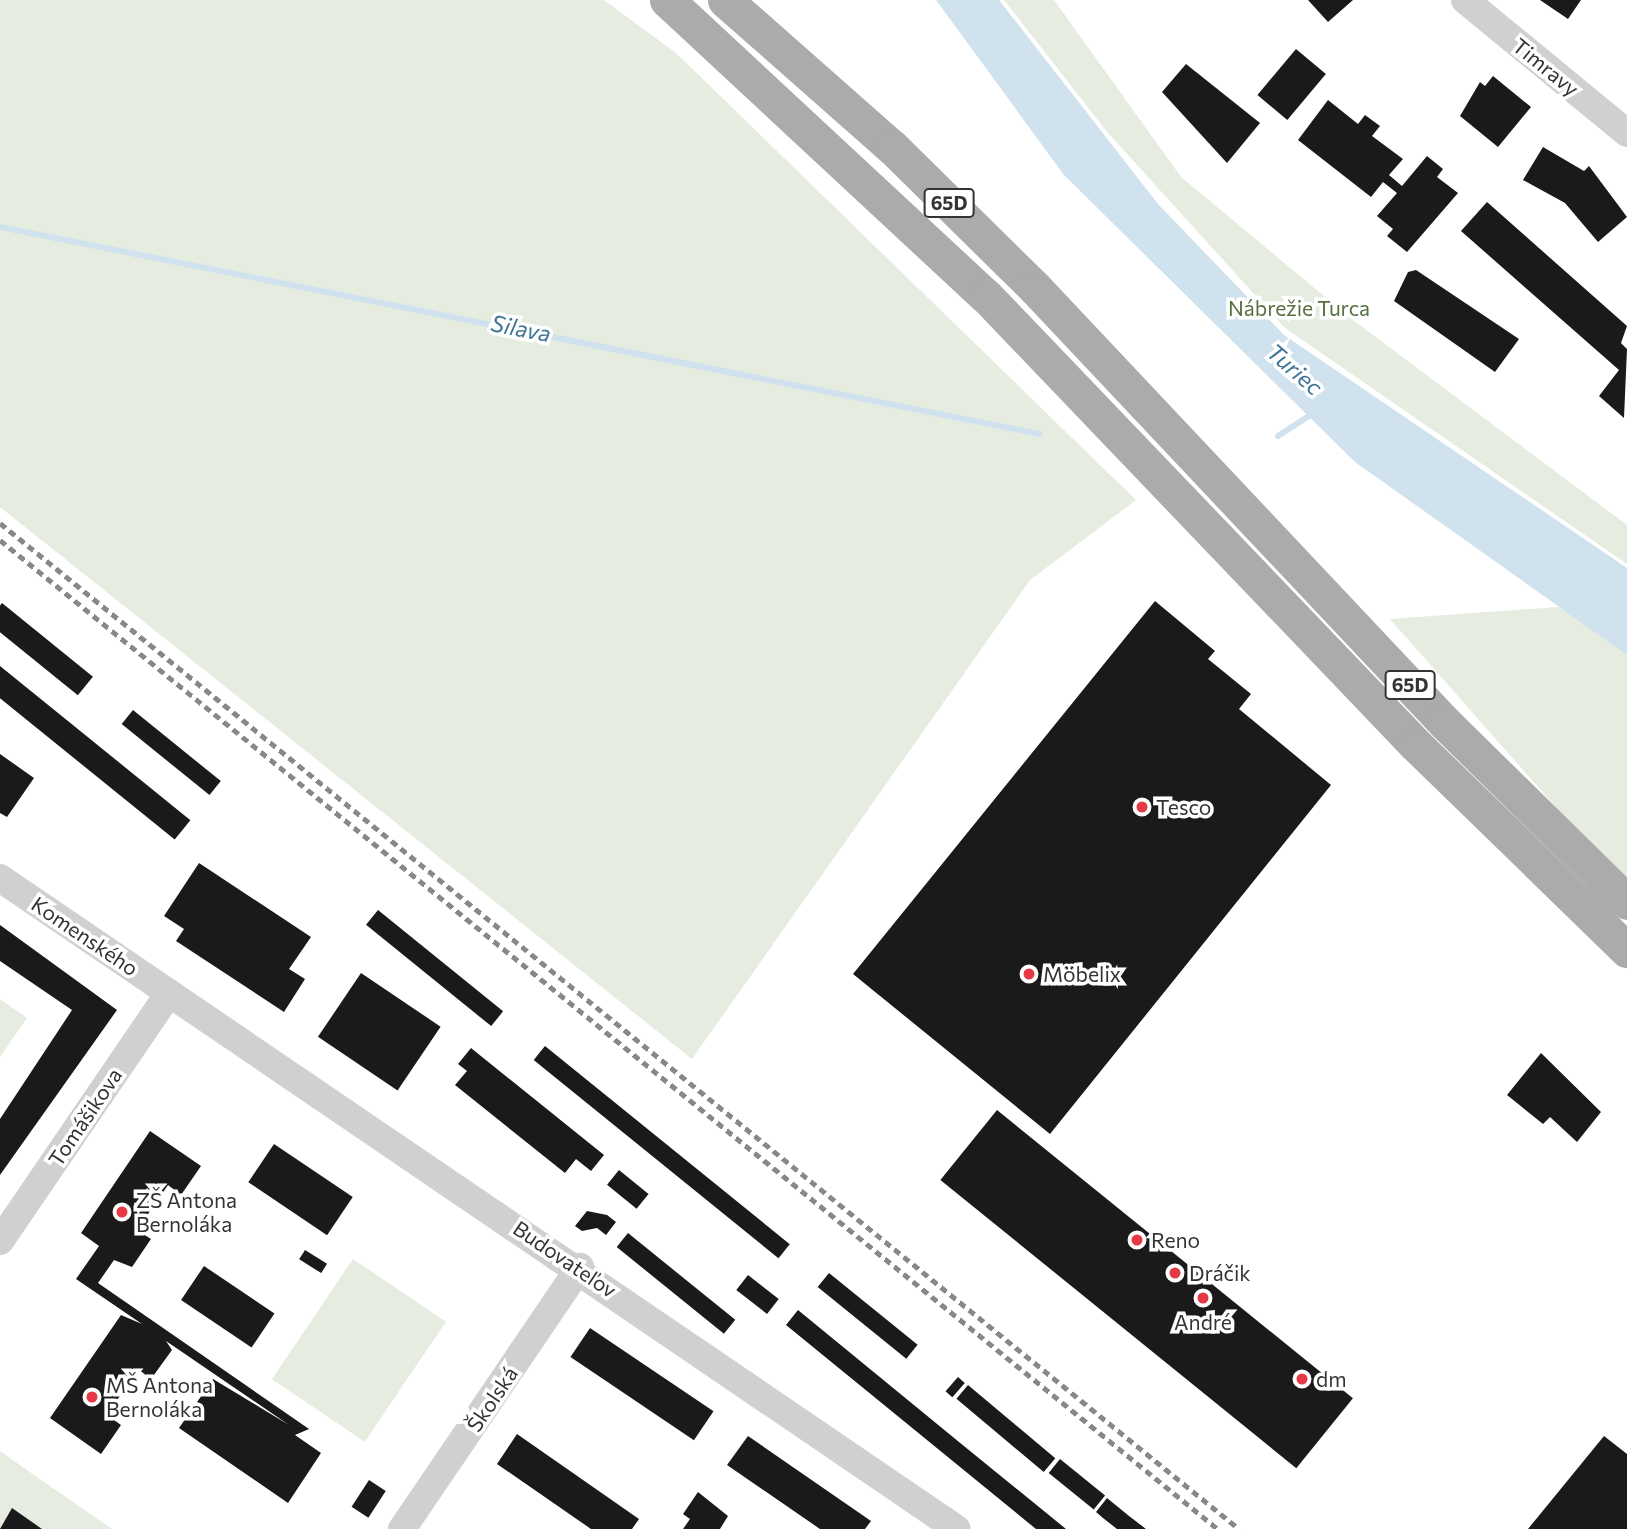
<!DOCTYPE html>
<meta charset="utf-8">
<style>
body{margin:0}
#map{position:relative;width:1627px;height:1529px;overflow:hidden;background:#fff;font-family:Commissioner,sans-serif}
div>[style]{position:absolute}
.green>*{inset:0;background:#e6ecdf;transform-origin:0 0}
.water>*{inset:0;background:#cfe2ee}
.stream>*{height:6px;margin:-3px;padding:0 3px;transform-origin:3px;border-radius:3px;background:#cfe2ee}
.building>*{inset:0;background:#1a1a1a;transform-origin:0 0}
.minor>*{height:28px;margin:-14px;padding:0 14px;transform-origin:14px;border-radius:14px;background:#d0d0d0}
.major>*{height:35px;margin:-17.5px;padding:0 17.5px;transform-origin:17.5px;border-radius:17.5px;background:#ababab}
.rail>*{height:5px;margin-top:-2.5px;transform-origin:0;background:repeating-linear-gradient(90deg,#888 0 7px,transparent 0 12px)}
.dots>*{width:19px;height:19px;translate:-50% -50%;box-sizing:border-box;border:4px solid #fff;border-radius:50%}
span{translate:-50% -50%;white-space:nowrap;text-align:center;line-height:1.15;-webkit-text-stroke:7px #fff;paint-order:stroke}
.shield-label span{padding:2px 5px;background:#fff;border:2px solid;border-radius:5px;-webkit-text-stroke-width:0}
.shield-label{font-size:19px;color:#333;font-weight:700}
.street-label{font-size:21px;color:#333}
.park-label{font-size:21px;color:#56703f}
.poi-label{font-size:21px;color:#333}
.left{translate:0 -50%;text-align:left}
.water-label{font-size:23px;color:#3f7597;font-style:italic}
</style>
<div id="map">
<div class="green">
<i style="clip-path:polygon(0 0,604px 0,676px 53px,1136px 500px,1030px 580px,692px 1059px,0 507px)"></i>
<i style="clip-path:polygon(1004px 0,1054px 0,1181px 177px,1349px 317px,1627px 525px,1627px 564px,1285px 328px,1108px 133px)"></i>
<i style="clip-path:polygon(1627px 602px,1627px 888px,1390px 619px)"></i>
<i style="clip-path:polygon(0 999px,27px 1018px,0 1057px)"></i>
<i style="left:353px;top:1259px;width:112px;height:145px;rotate:34deg"></i>
<i style="clip-path:polygon(0 1451px,34px 1475px,112px 1529px,0 1529px)"></i>
</div>
<div class="water">
<i style="clip-path:polygon(936px 0,999px 0,1158px 204px,1284px 335px,1627px 568px,1627px 655px,1355px 462px,1064px 175px)"></i>
</div>
<div class="stream">
<i style="left:0;top:227px;width:1060px;rotate:11.26deg"></i>
<i style="left:1278px;top:436px;width:44px;rotate:-33deg"></i>
</div>
<div class="building">
<i style="clip-path:polygon(1308px 0,1353px 0,1328px 22px)"></i>
<i style="clip-path:polygon(1540px 0,1581px 0,1568px 19px)"></i>
<i style="left:1296px;top:49px;width:39px;height:60px;rotate:40deg"></i>
<i style="clip-path:polygon(1186px 64px,1260px 123px,1227px 163px,1162px 92px)"></i>
<i style="clip-path:polygon(1493px 76px,1531px 107px,1498px 147px,1460px 116px,1480px 82px,1485px 86px)"></i>
<i style="clip-path:polygon(1328px 100px,1358px 124px,1365px 115px,1380px 126px,1372px 136px,1403px 159px,1389px 175px,1402px 186px,1427px 156px,1443px 169px,1437px 177px,1458px 193px,1407px 252px,1387px 236px,1393px 229px,1377px 216px,1397px 193px,1383px 182px,1371px 197px,1298px 140px)"></i>
<i style="clip-path:polygon(1543px 147px,1584px 171px,1589px 166px,1627px 217px,1598px 242px,1565px 203px,1523px 180px)"></i>
<i style="clip-path:polygon(1487px 202px,1627px 326px,1621px 343px,1627px 349px,1624px 418px,1599px 396px,1619px 370px,1461px 231px)"></i>
<i style="clip-path:polygon(1416px 270px,1519px 339px,1495px 372px,1394px 301px,1408px 272px)"></i>
<i style="clip-path:polygon(1155px 601px,1215px 651px,1208px 659px,1251px 694px,1239px 709px,1331px 785px,1050px 1134px,853px 974px)"></i>
<i style="left:2px;top:603px;width:117px;height:24px;rotate:39deg"></i>
<i style="left:0;top:666px;width:245px;height:25px;rotate:39deg"></i>
<i style="left:133px;top:710px;width:113px;height:18px;rotate:39deg"></i>
<i style="clip-path:polygon(0 754px,34px 778px,7px 817px,0 813px)"></i>
<i style="clip-path:polygon(199px 863px,311px 937px,289px 969px,305px 979px,284px 1012px,176px 941px,184px 929px,164px 916px)"></i>
<i style="left:378px;top:910px;width:161px;height:19px;rotate:39deg"></i>
<i style="clip-path:polygon(0 925px,117px 1010px,0 1175px,0 1119px,72px 1010px,0 961px)"></i>
<i style="left:361px;top:973px;width:96px;height:77px;rotate:34deg"></i>
<i style="left:545px;top:1046px;width:315px;height:18px;rotate:39deg"></i>
<i style="clip-path:polygon(471px 1048px,604px 1155px,591px 1171px,576px 1159px,565px 1173px,455px 1085px,467px 1071px,458px 1064px)"></i>
<i style="clip-path:polygon(1541px 1053px,1601px 1112px,1577px 1142px,1550px 1117px,1543px 1124px,1507px 1095px)"></i>
<i style="left:997px;top:1110px;width:458px;height:90px;rotate:39deg"></i>
<i style="clip-path:polygon(150px 1131px,201px 1166px,181px 1195px,168px 1185px,137px 1230px,151px 1239px,132px 1267px,114px 1260px,98px 1283px,309px 1429px,295px 1435px,321px 1453px,288px 1503px,179px 1428px,213px 1379px,289px 1425px,166px 1341px,172px 1350px,151px 1379px,138px 1369px,107px 1415px,121px 1425px,101px 1454px,50px 1418px,121px 1315px,142px 1324px,76px 1279px,99px 1246px,81px 1233px)"></i>
<i style="left:274px;top:1144px;width:95px;height:46px;rotate:34deg"></i>
<i style="left:619px;top:1170px;width:38px;height:19px;rotate:39deg"></i>
<i style="clip-path:polygon(587px 1211px,607px 1215px,616px 1222px,606px 1235px,597px 1228px,582px 1231px,575px 1226px)"></i>
<i style="left:628px;top:1233px;width:138px;height:18px;rotate:39deg"></i>
<i style="left:305px;top:1250px;width:26px;height:11px;rotate:32deg"></i>
<i style="left:204px;top:1266px;width:85px;height:41px;rotate:34deg"></i>
<i style="left:829px;top:1273px;width:114px;height:18px;rotate:39deg"></i>
<i style="left:748px;top:1275px;width:39px;height:19px;rotate:38deg"></i>
<i style="clip-path:polygon(798px 1310px,959px 1442px,1066px 1529px,1036px 1529px,786px 1325px)"></i>
<i style="left:590px;top:1328px;width:149px;height:35px;rotate:34deg"></i>
<i style="left:958px;top:1377px;width:9px;height:19px;rotate:41deg"></i>
<i style="left:968px;top:1385px;width:114px;height:18px;rotate:40deg"></i>
<i style="clip-path:polygon(517px 1434px,639px 1519px,632px 1529px,591px 1529px,497px 1464px)"></i>
<i style="clip-path:polygon(748px 1436px,871px 1521px,865px 1529px,820px 1529px,727px 1465px)"></i>
<i style="clip-path:polygon(1604px 1436px,1627px 1454px,1627px 1529px,1528px 1529px)"></i>
<i style="left:1060px;top:1459px;width:58px;height:18px;rotate:39deg"></i>
<i style="left:369px;top:1480px;width:20px;height:32px;rotate:33deg"></i>
<i style="clip-path:polygon(698px 1492px,728px 1516px,720px 1529px,683px 1529px,690px 1519px,683px 1514px)"></i>
<i style="clip-path:polygon(1107px 1498px,1129px 1516px,1146px 1529px,1117px 1529px,1103px 1518px,1096px 1512px)"></i>
<i style="clip-path:polygon(12px 1508px,42px 1529px,0 1529px)"></i>
</div>
<div class="minor">
<i style="left:1465px;top:0;width:210px;rotate:39.4deg"></i>
<i style="left:0;top:878px;width:1157px;rotate:34.23deg"></i>
<i style="left:0;top:1241px;width:300px;rotate:-55.7deg"></i>
<i style="left:402px;top:1529px;width:317px;rotate:-55.8deg"></i>
</div>
<div class="major">
<i style="left:667px;top:0;width:435px;rotate:42.9deg"></i>
<i style="left:986px;top:296px;width:620px;rotate:46.24deg"></i>
<i style="left:1415px;top:744px;width:296px;rotate:44.2deg"></i>
<i style="left:725px;top:0;width:222px;rotate:41.4deg"></i>
<i style="left:892px;top:147px;width:202px;rotate:44.6deg"></i>
<i style="left:1036px;top:289px;width:595px;rotate:46.7deg"></i>
<i style="left:1444px;top:722px;width:257px;rotate:44.5deg"></i>
</div>
<div class="rail">
<i style="left:0;top:523px;width:1596px;rotate:39.07deg"></i>
<i style="left:0;top:540px;width:1569px;rotate:39.08deg"></i>
</div>
<div class="dots">
<i style="left:1142px;top:807px;background:#e63946"></i>
<i style="left:1029px;top:974px;background:#e63946"></i>
<i style="left:122px;top:1212px;background:#e63946"></i>
<i style="left:1137px;top:1240px;background:#e63946"></i>
<i style="left:1175px;top:1273px;background:#e63946"></i>
<i style="left:1203px;top:1298px;background:#e63946"></i>
<i style="left:1302px;top:1379px;background:#e63946"></i>
<i style="left:92px;top:1397px;background:#e63946"></i>
</div>
<div class="shield-label">
<span style="left:949px;top:203px">65D</span>
<span style="left:1410px;top:685px">65D</span>
</div>
<div class="street-label">
<span style="left:1546px;top:67px;rotate:39deg">Timravy</span>
<span style="left:85px;top:936px;rotate:34deg">Komenského</span>
<span style="left:85px;top:1117px;rotate:-56deg">Tomášikova</span>
<span style="left:565px;top:1259px;rotate:34deg">Budovateľov</span>
<span style="left:492px;top:1399px;rotate:-56deg">Školská</span>
</div>
<div class="park-label">
<span style="left:1299px;top:308px">Nábrežie Turca</span>
</div>
<div class="poi-label">
<span class="left" style="left:1156px;top:807px">Tesco</span>
<span class="left" style="left:1043px;top:974px">Möbelix</span>
<span class="left" style="left:136px;top:1212px">ZŠ Antona<br>Bernoláka</span>
<span class="left" style="left:1151px;top:1240px">Reno</span>
<span class="left" style="left:1189px;top:1273px">Dráčik</span>
<span style="left:1203px;top:1322px">André</span>
<span class="left" style="left:1316px;top:1379px">dm</span>
<span class="left" style="left:106px;top:1397px">MŠ Antona<br>Bernoláka</span>
</div>
<div class="water-label">
<span style="left:521px;top:328px;rotate:11deg">Silava</span>
<span style="left:1295px;top:369px;rotate:41deg">Turiec</span>
</div>
</div>
